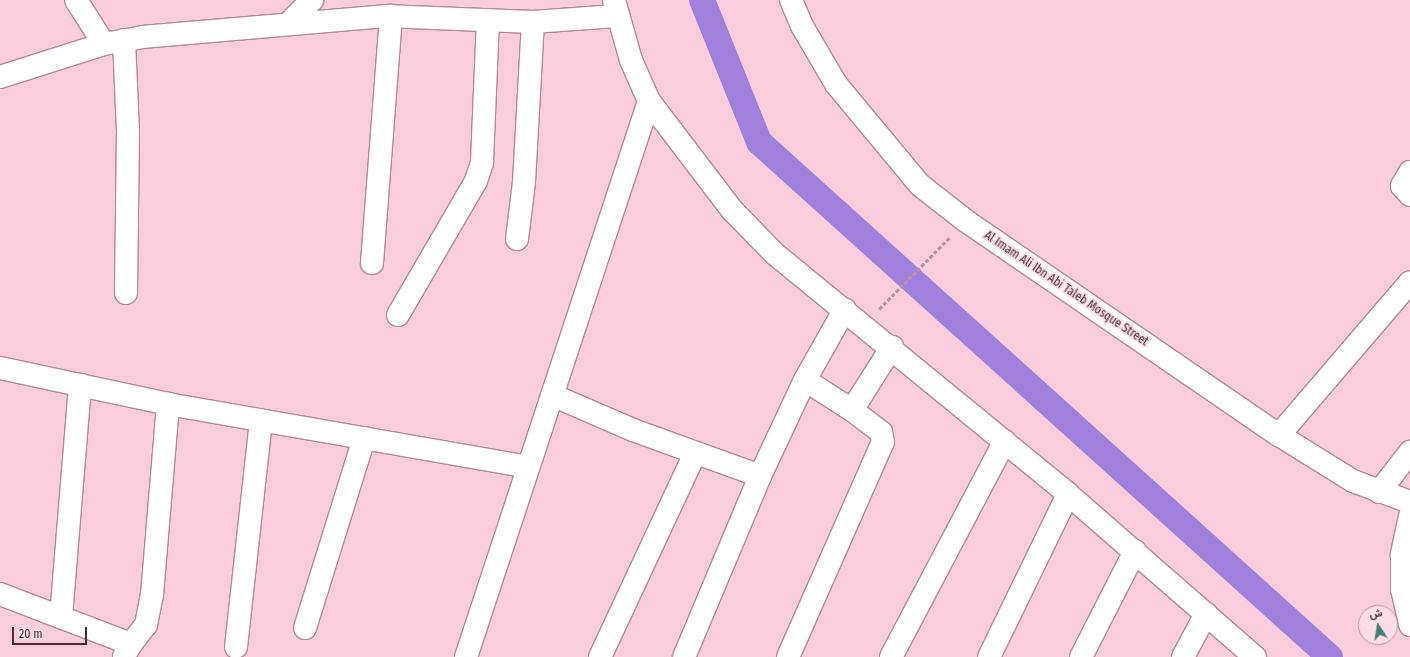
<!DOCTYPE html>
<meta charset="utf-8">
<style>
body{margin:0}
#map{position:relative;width:1410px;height:657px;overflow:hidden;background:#f9cddb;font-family:"Fira Sans Condensed",Vazirmatn,sans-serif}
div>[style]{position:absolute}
.canal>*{height:26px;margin:-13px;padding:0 13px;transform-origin:13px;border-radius:13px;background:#9f81dd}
.path>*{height:2.5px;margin-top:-1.25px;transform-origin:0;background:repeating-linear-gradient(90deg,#b894a0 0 4px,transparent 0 6px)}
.roads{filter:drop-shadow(1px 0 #b98797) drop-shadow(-1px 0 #b98797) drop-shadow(0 1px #b98797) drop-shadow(0 -1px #b98797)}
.minor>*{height:22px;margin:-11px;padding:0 11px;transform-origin:11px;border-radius:11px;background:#fff}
span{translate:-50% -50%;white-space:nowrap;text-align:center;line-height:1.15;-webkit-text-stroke:4px #ffdee8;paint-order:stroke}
.street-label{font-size:12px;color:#432e35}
.north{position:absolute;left:1358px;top:605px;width:40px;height:40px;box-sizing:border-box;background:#ffdee8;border:1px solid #b498a0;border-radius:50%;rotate:348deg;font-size:11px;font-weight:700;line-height:16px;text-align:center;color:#432e35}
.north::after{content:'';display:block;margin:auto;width:14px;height:18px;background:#3f8173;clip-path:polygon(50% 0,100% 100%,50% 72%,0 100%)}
.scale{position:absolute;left:12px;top:627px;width:75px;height:18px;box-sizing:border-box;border:2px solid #432e35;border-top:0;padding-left:5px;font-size:12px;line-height:14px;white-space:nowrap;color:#432e35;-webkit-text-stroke:3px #ffdee8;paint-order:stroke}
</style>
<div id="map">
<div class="canal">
<i style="left:702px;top:0;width:153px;rotate:68.1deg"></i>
<i style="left:759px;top:142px;width:769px;rotate:42.05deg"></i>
</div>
<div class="path">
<i style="left:879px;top:309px;width:100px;rotate:-45.4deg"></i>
</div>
<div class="roads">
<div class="minor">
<i style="left:76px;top:0;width:52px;rotate:57.5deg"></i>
<i style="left:614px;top:0;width:62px;rotate:74.2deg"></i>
<i style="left:631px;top:60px;width:45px;rotate:66.3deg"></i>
<i style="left:649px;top:101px;width:137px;rotate:52.7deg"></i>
<i style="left:732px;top:210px;width:62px;rotate:45.7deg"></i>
<i style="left:775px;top:254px;width:379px;rotate:39.3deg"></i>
<i style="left:1068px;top:494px;width:248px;rotate:41.1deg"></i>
<i style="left:791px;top:0;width:28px;rotate:67deg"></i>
<i style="left:802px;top:26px;width:67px;rotate:59.6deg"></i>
<i style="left:836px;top:84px;width:131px;rotate:50.3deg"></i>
<i style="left:920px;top:185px;width:58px;rotate:38deg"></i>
<i style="left:966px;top:221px;width:379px;rotate:34.4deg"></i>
<i style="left:1279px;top:435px;width:87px;rotate:31.9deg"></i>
<i style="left:1353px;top:481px;width:61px;rotate:20.2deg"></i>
<i style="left:289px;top:23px;width:33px;rotate:-45deg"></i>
<i style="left:124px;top:40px;width:90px;rotate:87.5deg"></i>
<i style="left:128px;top:130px;width:163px;rotate:90.7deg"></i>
<i style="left:0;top:77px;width:109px;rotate:-17.6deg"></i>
<i style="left:104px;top:44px;width:39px;rotate:-10deg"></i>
<i style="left:142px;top:37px;width:244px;rotate:-4.9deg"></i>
<i style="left:385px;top:16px;width:148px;rotate:2.3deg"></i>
<i style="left:533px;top:22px;width:83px;rotate:-4.1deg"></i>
<i style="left:1410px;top:172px;width:16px;rotate:120deg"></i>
<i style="left:1402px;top:186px;width:12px;rotate:48deg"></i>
<i style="left:517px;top:239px;width:57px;rotate:-83deg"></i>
<i style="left:524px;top:182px;width:160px;rotate:-86.8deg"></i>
<i style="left:372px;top:263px;width:248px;rotate:-85.6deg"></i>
<i style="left:398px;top:315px;width:155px;rotate:-59.8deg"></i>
<i style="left:476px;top:181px;width:20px;rotate:-72deg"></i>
<i style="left:482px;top:162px;width:142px;rotate:-87.6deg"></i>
<i style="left:0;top:368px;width:172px;rotate:12.1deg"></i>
<i style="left:168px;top:404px;width:365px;rotate:9.9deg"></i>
<i style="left:805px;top:380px;width:81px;rotate:-60.6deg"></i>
<i style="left:552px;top:395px;width:88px;rotate:23.4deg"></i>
<i style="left:633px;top:430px;width:135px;rotate:19.9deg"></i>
<i style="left:1279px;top:435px;width:201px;rotate:-49.4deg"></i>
<i style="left:1379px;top:492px;width:51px;rotate:-52.2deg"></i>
<i style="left:1410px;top:516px;width:40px;rotate:102deg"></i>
<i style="left:1402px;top:555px;width:34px;rotate:90deg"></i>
<i style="left:1402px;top:589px;width:37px;rotate:77deg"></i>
<i style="left:0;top:594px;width:140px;rotate:20.9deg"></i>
<i style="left:131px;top:644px;width:14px;rotate:120deg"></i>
<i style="left:61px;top:617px;width:233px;rotate:-85.3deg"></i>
<i style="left:305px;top:628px;width:199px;rotate:-72.7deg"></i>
<i style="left:131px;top:644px;width:24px;rotate:-52deg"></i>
<i style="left:146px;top:625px;width:31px;rotate:-79deg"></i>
<i style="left:152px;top:595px;width:192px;rotate:-85.2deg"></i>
<i style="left:236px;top:647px;width:228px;rotate:-83.7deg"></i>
<i style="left:466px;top:657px;width:585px;rotate:-71.78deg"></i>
<i style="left:600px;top:657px;width:225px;rotate:-65deg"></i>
<i style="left:684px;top:657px;width:196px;rotate:-67.2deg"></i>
<i style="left:760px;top:476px;width:106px;rotate:-64.9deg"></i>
<i style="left:805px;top:380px;width:56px;rotate:32.6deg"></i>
<i style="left:852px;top:410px;width:75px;rotate:-57.6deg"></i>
<i style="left:788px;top:657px;width:235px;rotate:-66.2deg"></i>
<i style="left:883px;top:442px;width:10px;rotate:-101deg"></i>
<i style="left:881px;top:432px;width:36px;rotate:-143deg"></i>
<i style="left:891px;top:657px;width:244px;rotate:-62.2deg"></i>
<i style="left:989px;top:657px;width:181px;rotate:-64.1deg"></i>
<i style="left:1081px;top:657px;width:119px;rotate:-63deg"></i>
<i style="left:1183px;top:657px;width:49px;rotate:-61.9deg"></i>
</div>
</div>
<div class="street-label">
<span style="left:1066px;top:289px;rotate:34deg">Al Imam Ali Ibn Abi Taleb Mosque Street</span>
</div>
<div class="north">ش</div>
<div class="scale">20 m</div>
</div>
